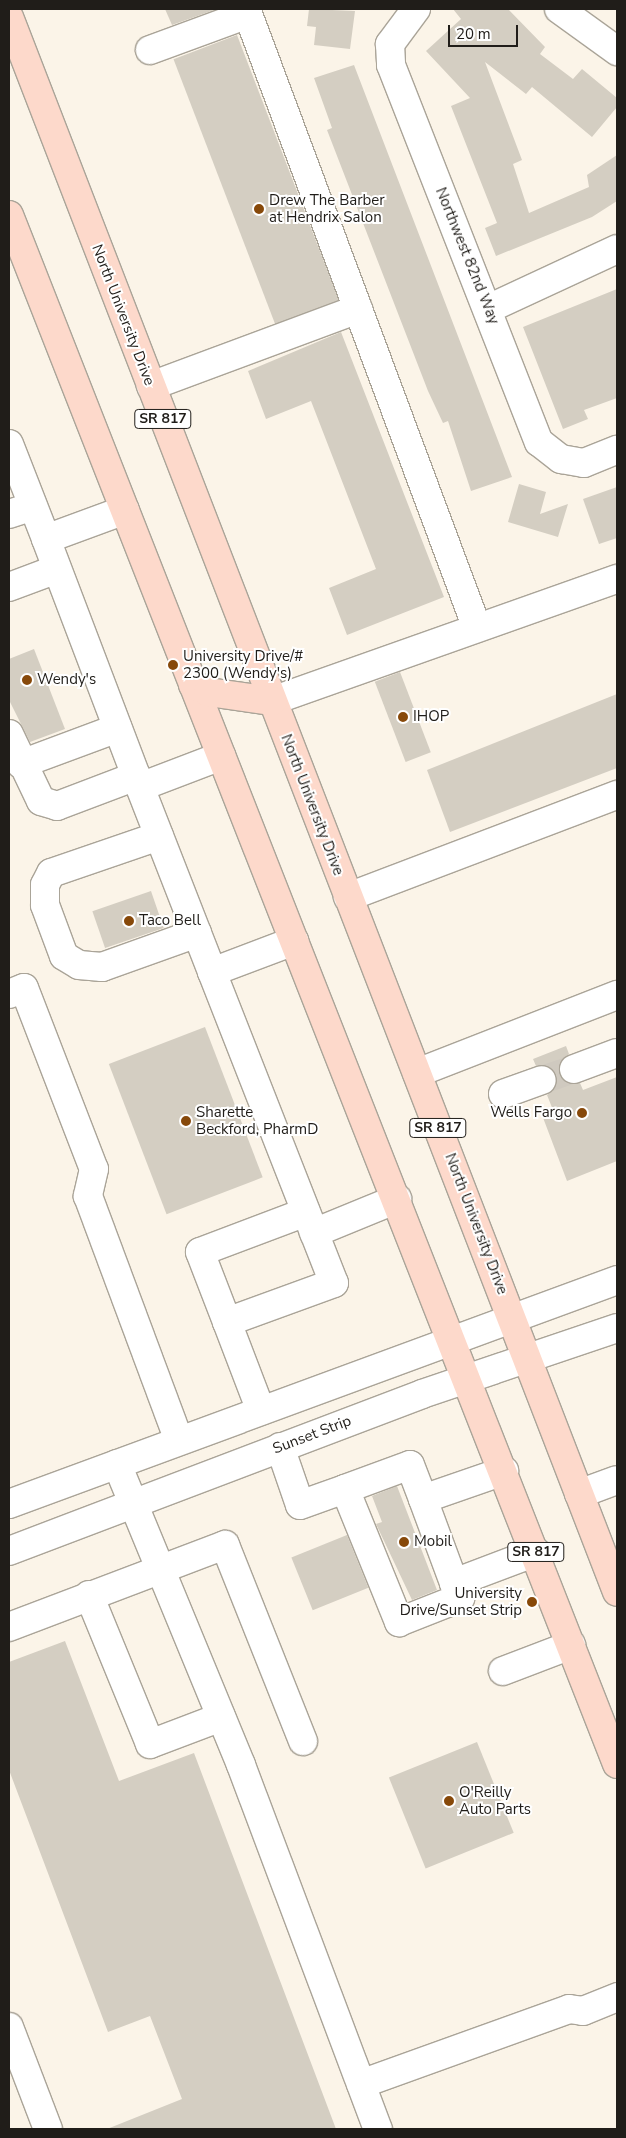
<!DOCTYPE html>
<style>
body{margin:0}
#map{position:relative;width:626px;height:2138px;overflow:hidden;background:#fbf4e8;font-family:"Nunito Sans",sans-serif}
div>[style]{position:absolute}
.building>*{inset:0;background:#d4cec2;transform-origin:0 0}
.minor-tunnel>*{height:28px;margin-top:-14px;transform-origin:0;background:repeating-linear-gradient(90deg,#cfc9bf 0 28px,transparent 0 42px)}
.roads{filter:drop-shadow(1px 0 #aaa498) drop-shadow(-1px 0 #aaa498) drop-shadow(0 1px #aaa498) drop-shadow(0 -1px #aaa498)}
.minor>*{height:28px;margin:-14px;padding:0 14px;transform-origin:14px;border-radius:14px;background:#fff}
.major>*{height:28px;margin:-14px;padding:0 14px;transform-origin:14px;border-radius:14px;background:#fdd9cb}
.dots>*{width:14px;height:14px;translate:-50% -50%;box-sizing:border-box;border:2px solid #fff;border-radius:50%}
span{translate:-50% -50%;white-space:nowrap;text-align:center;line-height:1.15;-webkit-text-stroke:4px #fff;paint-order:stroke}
.shield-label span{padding:1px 4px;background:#fff;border:1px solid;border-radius:4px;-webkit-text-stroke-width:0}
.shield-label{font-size:14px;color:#201d19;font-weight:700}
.poi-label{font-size:15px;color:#201d19}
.left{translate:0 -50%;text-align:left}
.right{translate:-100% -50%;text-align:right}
.street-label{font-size:15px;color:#201d19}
.frame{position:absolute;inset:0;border:10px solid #201d19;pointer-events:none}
.scale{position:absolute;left:448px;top:25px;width:70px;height:22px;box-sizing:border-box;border:2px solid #201d19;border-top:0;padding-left:6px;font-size:15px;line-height:18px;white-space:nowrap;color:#201d19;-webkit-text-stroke:4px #fff;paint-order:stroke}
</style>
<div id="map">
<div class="building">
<i style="clip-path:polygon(165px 9px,217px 9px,172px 25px)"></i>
<i style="clip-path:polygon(309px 9px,355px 11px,350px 49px,314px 45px,316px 27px,307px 26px)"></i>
<i style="clip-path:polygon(453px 9px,508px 9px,545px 47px,540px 54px,573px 79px,582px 69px,617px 98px,617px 107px,592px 137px,532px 87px,526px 94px,485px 62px,522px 160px,513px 164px,529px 213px,589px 187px,587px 175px,617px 155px,617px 201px,592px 217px,496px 256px,485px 228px,497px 223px,451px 106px,470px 98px,426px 51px,461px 19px)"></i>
<i style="left:237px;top:35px;width:284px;height:68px;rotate:69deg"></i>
<i style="clip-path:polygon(354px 65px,512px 477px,471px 491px,448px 421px,443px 423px,428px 391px,327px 130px,332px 128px,314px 78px)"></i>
<i style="clip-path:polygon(617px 289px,617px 398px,584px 410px,588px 419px,563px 429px,523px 327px)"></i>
<i style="clip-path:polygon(341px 332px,444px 597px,347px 635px,329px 588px,376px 569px,311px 401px,266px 419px,248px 371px)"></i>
<i style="clip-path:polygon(519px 484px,546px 492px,540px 514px,568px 504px,558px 537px,508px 522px)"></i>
<i style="clip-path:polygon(617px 487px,617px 538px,599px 544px,583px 499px)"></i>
<i style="clip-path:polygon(34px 649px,65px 729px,30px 742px,9px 700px,9px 659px)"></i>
<i style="left:400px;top:672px;width:86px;height:27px;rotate:69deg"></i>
<i style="clip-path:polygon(617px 694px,617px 768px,450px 832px,427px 770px)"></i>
<i style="left:151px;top:891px;width:39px;height:62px;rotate:71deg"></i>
<i style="left:205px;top:1027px;width:161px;height:103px;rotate:69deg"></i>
<i style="clip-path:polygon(566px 1046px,569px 1054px,559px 1067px,564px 1081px,580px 1083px,583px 1090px,617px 1077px,617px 1161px,567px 1181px,542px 1115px,553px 1110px,547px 1095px,554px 1090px,557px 1075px,545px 1065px,536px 1066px,533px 1059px)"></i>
<i style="clip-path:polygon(397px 1486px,437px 1590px,412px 1600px,376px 1524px,382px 1522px,372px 1496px)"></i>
<i style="left:347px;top:1535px;width:57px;height:60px;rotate:68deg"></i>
<i style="clip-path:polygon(65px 1641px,119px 1781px,194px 1753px,336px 2129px,107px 2129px,182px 2099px,150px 2016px,108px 2032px,9px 1770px,9px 1662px)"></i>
<i style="left:477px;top:1742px;width:98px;height:95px;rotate:68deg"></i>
</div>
<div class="minor-tunnel">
<i style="left:542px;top:1080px;width:34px;rotate:-19deg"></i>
</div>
<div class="roads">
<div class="minor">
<i style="left:416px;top:9px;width:44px;rotate:126.6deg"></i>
<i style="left:390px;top:44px;width:21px;rotate:87deg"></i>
<i style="left:391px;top:65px;width:405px;rotate:68.6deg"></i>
<i style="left:539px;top:442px;width:28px;rotate:38deg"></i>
<i style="left:561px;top:459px;width:23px;rotate:10deg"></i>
<i style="left:584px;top:463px;width:35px;rotate:-22deg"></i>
<i style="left:559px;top:9px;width:72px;rotate:35.9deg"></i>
<i style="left:150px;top:50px;width:104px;rotate:-20.2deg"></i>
<i style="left:248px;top:14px;width:655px;rotate:69.55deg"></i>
<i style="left:488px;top:309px;width:142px;rotate:-24.9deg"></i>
<i style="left:151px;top:386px;width:221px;rotate:-20.4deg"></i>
<i style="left:9px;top:444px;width:102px;rotate:68.7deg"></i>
<i style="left:46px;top:539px;width:84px;rotate:-20.2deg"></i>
<i style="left:9px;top:514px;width:25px;rotate:-18deg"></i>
<i style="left:46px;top:539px;width:265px;rotate:69.2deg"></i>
<i style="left:140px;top:787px;width:87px;rotate:-20.9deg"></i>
<i style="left:9px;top:587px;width:51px;rotate:-20.6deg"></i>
<i style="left:272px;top:701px;width:366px;rotate:-19.5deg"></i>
<i style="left:9px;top:734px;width:74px;rotate:64.5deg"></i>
<i style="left:41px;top:801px;width:17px;rotate:17deg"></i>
<i style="left:57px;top:806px;width:85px;rotate:-20.8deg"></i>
<i style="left:21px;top:764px;width:103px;rotate:-20.4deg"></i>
<i style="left:140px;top:787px;width:199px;rotate:68.7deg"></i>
<i style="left:212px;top:972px;width:88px;rotate:-20.7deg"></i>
<i style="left:159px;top:836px;width:114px;rotate:161.1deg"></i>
<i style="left:51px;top:873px;width:13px;rotate:117deg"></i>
<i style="left:45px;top:885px;width:20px;rotate:90deg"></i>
<i style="left:45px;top:905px;width:54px;rotate:69.6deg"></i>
<i style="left:64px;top:956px;width:17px;rotate:31deg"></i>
<i style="left:79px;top:965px;width:23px;rotate:5deg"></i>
<i style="left:102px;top:967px;width:101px;rotate:-19.7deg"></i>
<i style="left:348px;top:897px;width:288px;rotate:-20.8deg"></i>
<i style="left:212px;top:972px;width:334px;rotate:68.6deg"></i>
<i style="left:334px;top:1283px;width:114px;rotate:160deg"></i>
<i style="left:227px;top:1322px;width:75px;rotate:-111.1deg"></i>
<i style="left:200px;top:1252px;width:113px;rotate:-20.7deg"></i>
<i style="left:9px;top:994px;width:16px;rotate:-22deg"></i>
<i style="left:24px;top:988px;width:194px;rotate:68.9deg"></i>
<i style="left:94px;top:1169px;width:28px;rotate:103deg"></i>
<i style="left:88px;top:1196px;width:261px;rotate:69.6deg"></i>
<i style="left:574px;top:1069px;width:46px;rotate:-20.4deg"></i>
<i style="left:417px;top:1073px;width:215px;rotate:-21.3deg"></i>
<i style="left:503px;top:1094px;width:41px;rotate:-19.7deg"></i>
<i style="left:314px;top:1233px;width:90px;rotate:-22.3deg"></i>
<i style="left:227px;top:1322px;width:95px;rotate:69.1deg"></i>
<i style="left:280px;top:1447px;width:61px;rotate:71deg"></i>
<i style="left:300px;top:1505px;width:48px;rotate:-19.6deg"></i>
<i style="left:345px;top:1489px;width:144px;rotate:67.9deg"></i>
<i style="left:399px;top:1622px;width:66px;rotate:-21.5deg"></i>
<i style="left:460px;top:1598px;width:16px;rotate:-112deg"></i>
<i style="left:454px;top:1583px;width:88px;rotate:-20.7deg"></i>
<i style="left:117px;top:1464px;width:326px;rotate:67.6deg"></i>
<i style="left:241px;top:1765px;width:389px;rotate:69.4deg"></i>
<i style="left:345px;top:1489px;width:69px;rotate:-20.3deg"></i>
<i style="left:410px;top:1465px;width:36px;rotate:69deg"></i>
<i style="left:579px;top:1494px;width:40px;rotate:-20.2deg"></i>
<i style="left:9px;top:1504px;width:648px;rotate:-20.22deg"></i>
<i style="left:9px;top:1551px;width:442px;rotate:-20.8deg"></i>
<i style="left:422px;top:1394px;width:206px;rotate:-18.7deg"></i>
<i style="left:454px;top:1583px;width:90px;rotate:-110.3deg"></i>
<i style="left:423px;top:1499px;width:86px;rotate:-19.1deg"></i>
<i style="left:89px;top:1595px;width:161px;rotate:67.7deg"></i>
<i style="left:150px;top:1744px;width:76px;rotate:-20.8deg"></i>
<i style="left:9px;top:1627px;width:231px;rotate:-20.8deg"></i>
<i style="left:225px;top:1545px;width:211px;rotate:68.3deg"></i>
<i style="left:503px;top:1671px;width:73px;rotate:-20.9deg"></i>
<i style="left:9px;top:2027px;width:109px;rotate:69.1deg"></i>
<i style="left:361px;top:2084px;width:221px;rotate:-19.8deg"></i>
<i style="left:569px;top:2009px;width:14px;rotate:8deg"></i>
<i style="left:583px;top:2011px;width:37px;rotate:-22deg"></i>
</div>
<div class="major">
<i style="left:9px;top:17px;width:1688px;rotate:68.89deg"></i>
<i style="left:9px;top:215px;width:1664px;rotate:68.57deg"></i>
<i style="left:193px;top:685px;width:17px;rotate:25deg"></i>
<i style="left:208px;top:692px;width:65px;rotate:8deg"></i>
</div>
</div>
<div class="dots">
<i style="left:259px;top:209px;background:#87490a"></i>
<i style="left:173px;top:665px;background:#87490a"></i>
<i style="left:27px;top:680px;background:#87490a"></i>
<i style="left:403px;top:717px;background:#87490a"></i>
<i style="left:129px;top:921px;background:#87490a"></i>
<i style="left:582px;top:1113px;background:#87490a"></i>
<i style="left:186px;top:1121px;background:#87490a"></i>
<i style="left:404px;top:1542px;background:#87490a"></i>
<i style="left:532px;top:1602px;background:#87490a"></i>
<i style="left:449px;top:1801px;background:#87490a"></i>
</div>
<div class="shield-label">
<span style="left:163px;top:419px">SR 817</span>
<span style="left:438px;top:1128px">SR 817</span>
<span style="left:536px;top:1552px">SR 817</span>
</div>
<div class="poi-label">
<span class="left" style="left:269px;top:209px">Drew The Barber<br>at Hendrix Salon</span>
<span class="left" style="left:183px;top:665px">University Drive/#<br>2300 (Wendy's)</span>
<span class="left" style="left:37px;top:680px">Wendy's</span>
<span class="left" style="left:413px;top:717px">IHOP</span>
<span class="left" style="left:139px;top:921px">Taco Bell</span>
<span class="left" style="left:196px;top:1121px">Sharette<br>Beckford, PharmD</span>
<span class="right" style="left:572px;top:1113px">Wells Fargo</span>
<span class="left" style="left:414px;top:1542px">Mobil</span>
<span class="right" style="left:522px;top:1602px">University<br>Drive/Sunset Strip</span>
<span class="left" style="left:459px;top:1801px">O'Reilly<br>Auto Parts</span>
</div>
<div class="street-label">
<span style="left:467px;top:256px;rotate:68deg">Northwest 82nd Way</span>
<span style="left:123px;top:315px;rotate:69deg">North University Drive</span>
<span style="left:312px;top:805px;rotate:69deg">North University Drive</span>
<span style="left:476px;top:1224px;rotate:69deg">North University Drive</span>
<span style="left:312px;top:1435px;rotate:-21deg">Sunset Strip</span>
</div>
<div class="frame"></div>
<div class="scale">20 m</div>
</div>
